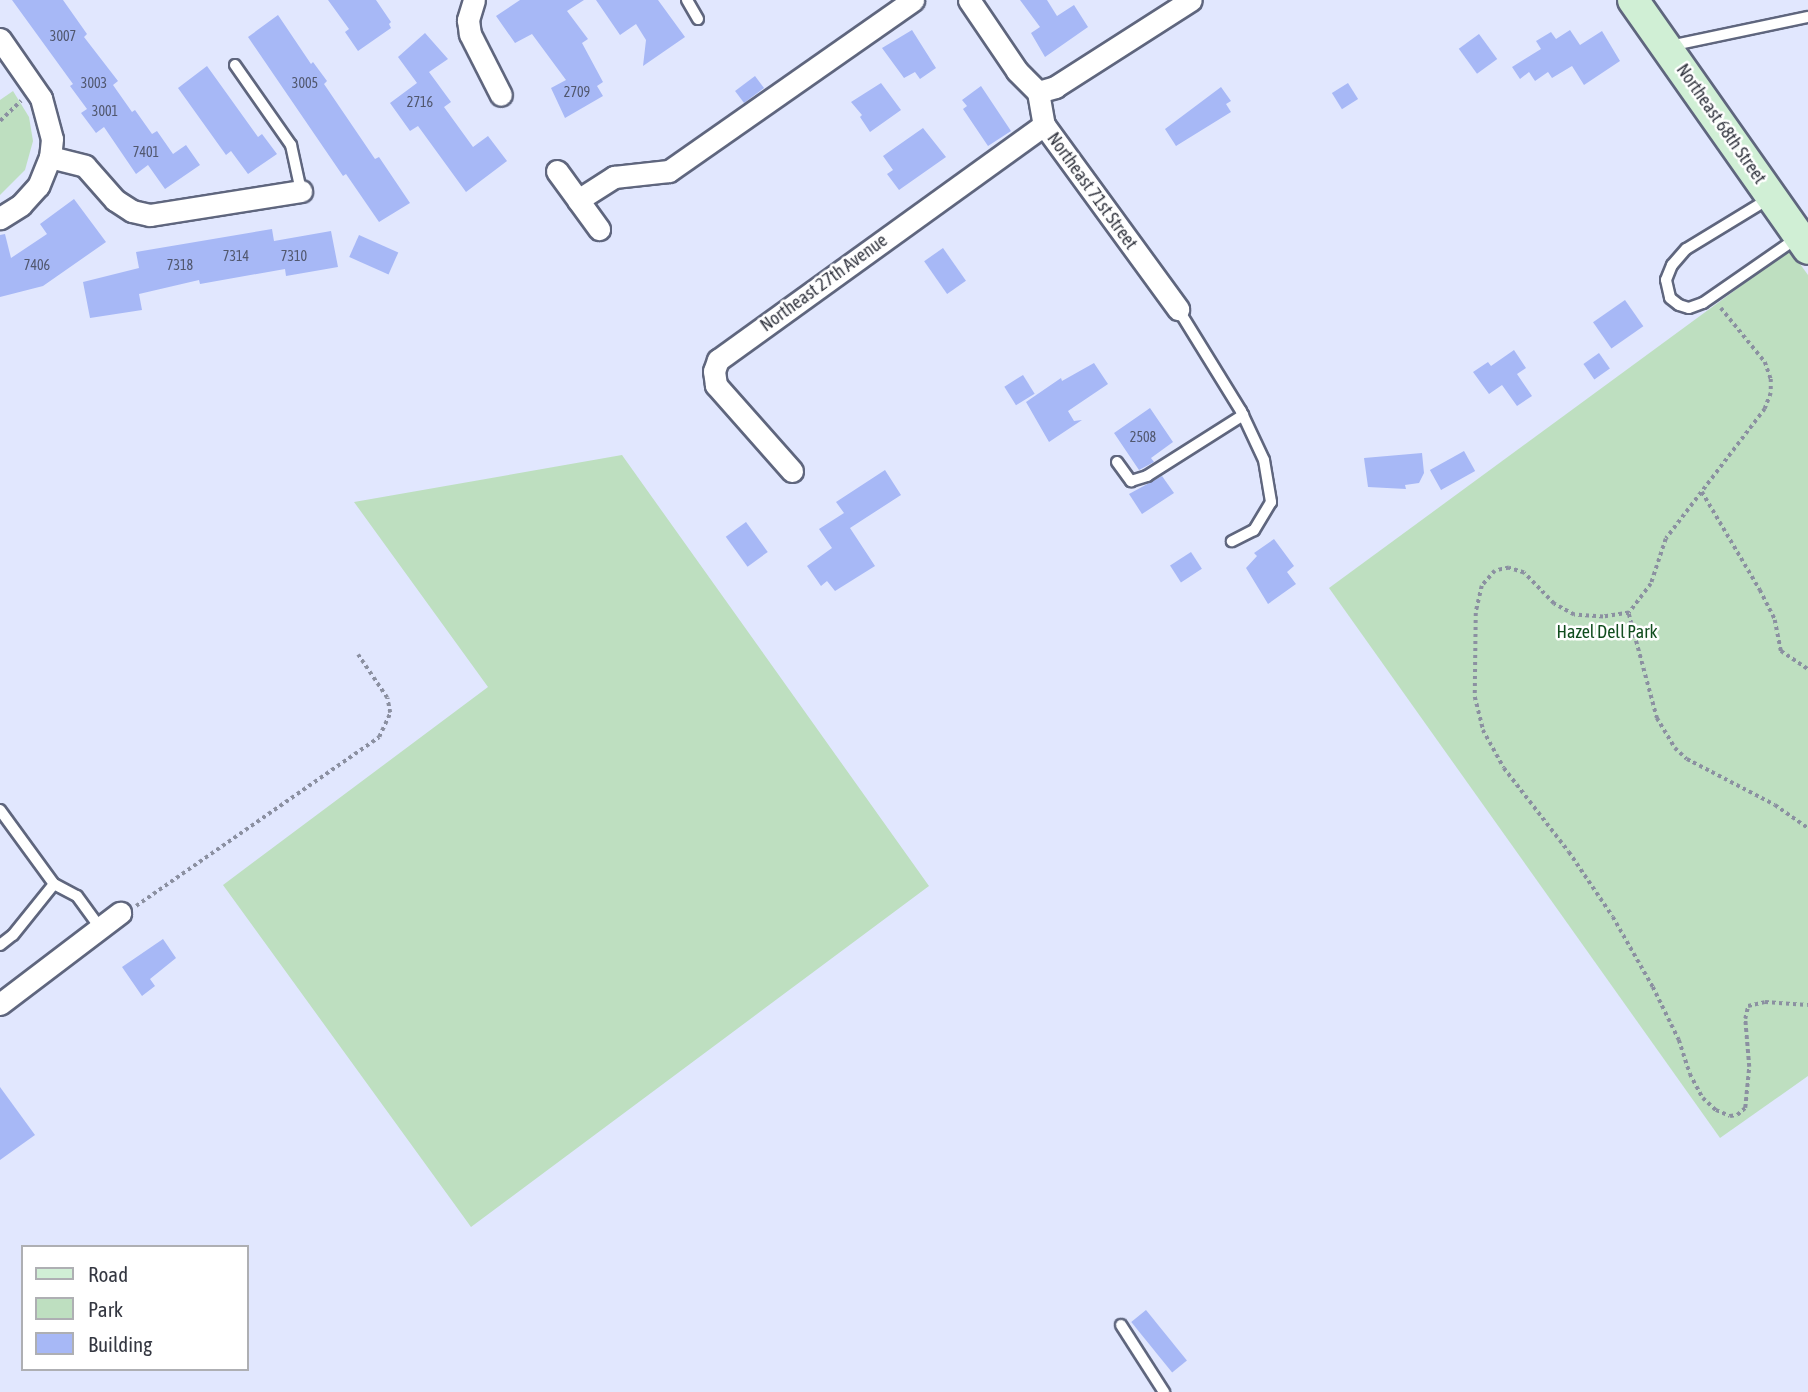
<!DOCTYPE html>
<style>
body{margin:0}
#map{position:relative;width:1808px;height:1392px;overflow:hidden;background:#e1e7fe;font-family:"Asap Condensed",sans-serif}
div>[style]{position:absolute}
.green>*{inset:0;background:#bedfc0}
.building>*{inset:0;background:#a7b8f6;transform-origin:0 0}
.path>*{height:3.5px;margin-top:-1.75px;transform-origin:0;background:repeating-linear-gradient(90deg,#8b90a1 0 3.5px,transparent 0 7px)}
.roads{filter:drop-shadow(2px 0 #5f667e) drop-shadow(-2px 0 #5f667e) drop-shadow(0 2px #5f667e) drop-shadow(0 -2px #5f667e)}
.lane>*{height:10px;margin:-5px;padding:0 5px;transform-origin:5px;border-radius:5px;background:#fff}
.street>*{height:21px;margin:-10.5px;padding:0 10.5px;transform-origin:10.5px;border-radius:10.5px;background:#fff}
.secondary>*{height:30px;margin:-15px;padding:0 15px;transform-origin:15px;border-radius:15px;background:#d0efd5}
span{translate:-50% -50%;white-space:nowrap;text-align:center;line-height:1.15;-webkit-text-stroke:5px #fff;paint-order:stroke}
.number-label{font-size:14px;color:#51576e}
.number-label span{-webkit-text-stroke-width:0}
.street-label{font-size:18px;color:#343741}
.park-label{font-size:18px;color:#114d1e}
.legend{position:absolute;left:21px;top:1245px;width:228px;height:126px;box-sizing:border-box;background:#fff;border:2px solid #aeafb3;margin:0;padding:9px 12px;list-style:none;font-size:21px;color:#343741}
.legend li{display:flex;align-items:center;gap:14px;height:35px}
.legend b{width:35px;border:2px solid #aeafb3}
</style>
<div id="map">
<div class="green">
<i style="clip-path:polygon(13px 91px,29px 117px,33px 141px,25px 170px,0 195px,0 100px)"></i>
<i style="clip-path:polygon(1790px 250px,1808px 275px,1808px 1076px,1720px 1138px,1329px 588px)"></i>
<i style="clip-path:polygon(622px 455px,929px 886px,471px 1227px,223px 885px,488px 687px,354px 502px)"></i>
</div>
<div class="building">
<i style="clip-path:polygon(12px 0,63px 0,87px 34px,84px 37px,118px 81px,113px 85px,132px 112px,135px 110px,152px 134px,157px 131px,173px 154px,186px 145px,200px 165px,165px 189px,148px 165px,136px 174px,104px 127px,96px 133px,81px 113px,87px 109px,70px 86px,73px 84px)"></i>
<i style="clip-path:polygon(328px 0,376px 0,391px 22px,389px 24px,391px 28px,358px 51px,345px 32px,349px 29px)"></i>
<i style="clip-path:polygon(520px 0,584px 0,567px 11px,588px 39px,582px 43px,603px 82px,597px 86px,603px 96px,565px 118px,551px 88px,566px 80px,532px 34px,515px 43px,496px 16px)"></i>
<i style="clip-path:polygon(596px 0,658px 0,685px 37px,643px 66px,646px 40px,636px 24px,620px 35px)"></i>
<i style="clip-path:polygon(1020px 0,1047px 0,1057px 16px,1074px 5px,1088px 27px,1045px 57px,1031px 33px,1040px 27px)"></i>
<i style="clip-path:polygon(278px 15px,311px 64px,313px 62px,327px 81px,324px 84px,375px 159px,379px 157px,410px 203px,379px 222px,346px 174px,343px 176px,248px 37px)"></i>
<i style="clip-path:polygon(912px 30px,936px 68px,920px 79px,915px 72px,904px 78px,882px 48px)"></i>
<i style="clip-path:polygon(1570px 30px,1580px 45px,1602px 31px,1620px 61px,1584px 85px,1572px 66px,1552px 78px,1548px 72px,1535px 81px,1529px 72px,1520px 79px,1512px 67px,1541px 49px,1536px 41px,1551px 32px,1556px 39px)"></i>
<i style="clip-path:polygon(425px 33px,448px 59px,429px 72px,451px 102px,444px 107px,473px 147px,488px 136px,507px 161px,466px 192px,418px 126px,410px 131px,390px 103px,417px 83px,398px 57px)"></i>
<i style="left:1479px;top:34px;width:31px;height:25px;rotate:54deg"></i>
<i style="clip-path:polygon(207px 66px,258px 137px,262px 134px,277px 154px,248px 174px,231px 151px,226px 155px,178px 88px)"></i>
<i style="left:755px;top:76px;width:15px;height:25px;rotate:53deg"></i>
<i style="clip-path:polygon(881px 83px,901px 110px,870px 132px,860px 117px,862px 115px,851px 102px)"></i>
<i style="left:1348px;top:83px;width:19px;height:19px;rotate:58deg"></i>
<i style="clip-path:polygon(981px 86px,1011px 131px,988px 146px,963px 109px,967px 106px,962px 100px)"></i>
<i style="clip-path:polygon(1221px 87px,1231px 101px,1226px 104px,1231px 112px,1176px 146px,1165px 129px)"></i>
<i style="clip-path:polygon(923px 128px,946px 157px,899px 190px,887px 174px,893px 170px,883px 156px)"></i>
<i style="clip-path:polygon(74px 199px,106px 242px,43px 286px,0 297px,0 235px,5px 234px,11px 258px,47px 234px,40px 224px)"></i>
<i style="clip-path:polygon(272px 229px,274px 241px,331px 231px,338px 267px,286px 276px,285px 269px,200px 284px,199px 280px,139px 294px,142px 310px,90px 318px,83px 282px,139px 268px,136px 252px)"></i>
<i style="left:359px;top:235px;width:43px;height:24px;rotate:24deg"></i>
<i style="left:943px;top:248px;width:40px;height:23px;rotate:55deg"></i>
<i style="left:1625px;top:300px;width:32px;height:39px;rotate:55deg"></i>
<i style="clip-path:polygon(1514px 350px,1526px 368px,1517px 374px,1532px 396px,1517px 406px,1502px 385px,1489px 394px,1473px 372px,1488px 362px,1491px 366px)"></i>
<i style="left:1599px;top:353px;width:19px;height:19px;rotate:55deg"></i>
<i style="clip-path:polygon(1094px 363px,1108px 384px,1068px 411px,1074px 421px,1082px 420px,1049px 442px,1026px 402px,1061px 378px,1062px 381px)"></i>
<i style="left:1023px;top:375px;width:22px;height:22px;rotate:58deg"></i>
<i style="clip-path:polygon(1150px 408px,1173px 442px,1151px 458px,1154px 462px,1139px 470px,1114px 433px)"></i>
<i style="left:1464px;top:451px;width:23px;height:39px;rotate:61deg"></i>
<i style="clip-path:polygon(1422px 453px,1424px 473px,1419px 483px,1405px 485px,1406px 489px,1368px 487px,1364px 458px)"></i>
<i style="clip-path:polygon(885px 470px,901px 495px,850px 528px,875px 566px,835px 591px,827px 581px,821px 586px,807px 566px,832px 548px,819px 529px,844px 513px,836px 502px)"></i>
<i style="clip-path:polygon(1162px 476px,1174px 493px,1142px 514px,1129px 494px)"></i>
<i style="left:746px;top:522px;width:37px;height:25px;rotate:54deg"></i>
<i style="clip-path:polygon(1274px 539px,1294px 566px,1287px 572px,1296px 584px,1268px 604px,1246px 568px,1257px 556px,1254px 553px)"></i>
<i style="left:1191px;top:552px;width:20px;height:25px;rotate:57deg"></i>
<i style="clip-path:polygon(163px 939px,176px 958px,150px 979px,155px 986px,142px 996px,122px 967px)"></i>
<i style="clip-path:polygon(0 1087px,35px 1135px,0 1160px)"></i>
<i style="left:1146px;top:1310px;width:65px;height:19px;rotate:51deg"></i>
</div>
<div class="path">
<i style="left:0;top:121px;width:29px;rotate:-44deg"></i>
<i style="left:1721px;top:308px;width:70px;rotate:50.8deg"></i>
<i style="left:1765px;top:362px;width:18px;rotate:71deg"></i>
<i style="left:1771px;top:379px;width:14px;rotate:90deg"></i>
<i style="left:1771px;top:393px;width:17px;rotate:111deg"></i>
<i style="left:1765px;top:409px;width:163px;rotate:127.3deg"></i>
<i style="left:1666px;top:539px;width:47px;rotate:108.4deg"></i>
<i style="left:1651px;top:584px;width:36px;rotate:127deg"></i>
<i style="left:1629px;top:613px;width:26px;rotate:171deg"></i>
<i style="left:1603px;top:617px;width:29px;rotate:-176deg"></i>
<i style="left:1574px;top:615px;width:23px;rotate:-151deg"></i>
<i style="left:1554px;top:604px;width:43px;rotate:-134.1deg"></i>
<i style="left:1524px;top:573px;width:16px;rotate:-162deg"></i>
<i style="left:1509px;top:568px;width:14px;rotate:168deg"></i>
<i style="left:1495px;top:571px;width:20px;rotate:131deg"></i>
<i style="left:1482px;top:586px;width:28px;rotate:103deg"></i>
<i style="left:1476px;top:613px;width:84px;rotate:90.7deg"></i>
<i style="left:1475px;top:697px;width:34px;rotate:76deg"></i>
<i style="left:1483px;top:730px;width:43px;rotate:61.1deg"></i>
<i style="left:1504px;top:768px;width:106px;rotate:52.3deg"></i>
<i style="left:1569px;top:852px;width:78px;rotate:55.9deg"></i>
<i style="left:1613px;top:917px;width:81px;rotate:60.3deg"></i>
<i style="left:1653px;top:987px;width:59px;rotate:63.9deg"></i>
<i style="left:1679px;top:1040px;width:36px;rotate:72deg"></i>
<i style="left:1690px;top:1074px;width:27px;rotate:62deg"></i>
<i style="left:1703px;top:1098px;width:18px;rotate:43deg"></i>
<i style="left:1716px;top:1110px;width:15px;rotate:23deg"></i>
<i style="left:1730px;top:1116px;width:7px;rotate:-8deg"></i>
<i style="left:1737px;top:1115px;width:11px;rotate:-41deg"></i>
<i style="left:1745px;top:1108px;width:41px;rotate:-84.4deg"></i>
<i style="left:1749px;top:1067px;width:48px;rotate:-94.8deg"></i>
<i style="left:1745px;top:1019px;width:13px;rotate:-77deg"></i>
<i style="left:1748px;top:1006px;width:17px;rotate:-13deg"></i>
<i style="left:1765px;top:1002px;width:43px;rotate:4deg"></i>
<i style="left:1702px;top:492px;width:114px;rotate:59.4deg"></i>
<i style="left:1760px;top:590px;width:34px;rotate:63deg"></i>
<i style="left:1775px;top:620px;width:32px;rotate:79deg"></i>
<i style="left:1781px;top:651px;width:32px;rotate:34deg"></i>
<i style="left:1629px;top:614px;width:108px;rotate:74.9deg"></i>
<i style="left:1657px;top:718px;width:35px;rotate:59deg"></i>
<i style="left:1675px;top:748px;width:16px;rotate:43deg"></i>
<i style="left:1687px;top:759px;width:99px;rotate:27.6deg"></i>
<i style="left:1775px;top:805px;width:40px;rotate:34.9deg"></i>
<i style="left:136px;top:906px;width:296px;rotate:-34.8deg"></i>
<i style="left:379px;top:737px;width:26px;rotate:-65deg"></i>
<i style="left:390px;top:713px;width:15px;rotate:-101deg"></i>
<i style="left:387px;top:698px;width:52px;rotate:-124deg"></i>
</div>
<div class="roads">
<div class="lane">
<i style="left:687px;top:0;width:22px;rotate:60deg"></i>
<i style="left:1669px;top:46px;width:142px;rotate:-11.8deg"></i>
<i style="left:235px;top:65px;width:98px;rotate:55deg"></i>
<i style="left:291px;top:145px;width:47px;rotate:77.7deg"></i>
<i style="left:1770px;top:198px;width:98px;rotate:148.7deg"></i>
<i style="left:1686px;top:249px;width:21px;rotate:131deg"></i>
<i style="left:1672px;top:265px;width:16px;rotate:112deg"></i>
<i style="left:1666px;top:280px;width:18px;rotate:77deg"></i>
<i style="left:1670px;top:298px;width:11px;rotate:38deg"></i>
<i style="left:1679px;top:305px;width:10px;rotate:17deg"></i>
<i style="left:1689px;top:308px;width:15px;rotate:-20deg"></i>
<i style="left:1703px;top:303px;width:114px;rotate:-34.7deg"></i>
<i style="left:1178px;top:309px;width:120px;rotate:58.3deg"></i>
<i style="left:1241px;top:411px;width:54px;rotate:64.9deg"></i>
<i style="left:1264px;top:460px;width:43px;rotate:80.5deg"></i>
<i style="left:1271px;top:502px;width:33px;rotate:121deg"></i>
<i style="left:1254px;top:530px;width:25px;rotate:153deg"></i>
<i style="left:1117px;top:462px;width:24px;rotate:54deg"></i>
<i style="left:1131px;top:481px;width:17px;rotate:-17deg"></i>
<i style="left:1147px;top:476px;width:114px;rotate:-32.4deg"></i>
<i style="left:0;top:810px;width:92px;rotate:53.9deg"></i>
<i style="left:54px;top:884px;width:26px;rotate:28deg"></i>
<i style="left:77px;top:896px;width:39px;rotate:54deg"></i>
<i style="left:0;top:945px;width:16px;rotate:-38deg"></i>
<i style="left:13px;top:935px;width:65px;rotate:-51.2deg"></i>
<i style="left:1121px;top:1325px;width:80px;rotate:57.3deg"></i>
</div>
<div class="street">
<i style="left:474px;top:0;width:21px;rotate:107deg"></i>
<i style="left:468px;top:20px;width:14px;rotate:82deg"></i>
<i style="left:470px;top:34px;width:68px;rotate:63.1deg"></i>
<i style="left:969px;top:0;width:86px;rotate:55.9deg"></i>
<i style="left:1017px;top:71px;width:30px;rotate:45deg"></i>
<i style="left:1038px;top:92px;width:34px;rotate:80deg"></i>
<i style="left:1044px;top:125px;width:228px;rotate:53.9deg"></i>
<i style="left:0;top:39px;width:72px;rotate:55.2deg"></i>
<i style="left:41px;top:98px;width:42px;rotate:75deg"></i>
<i style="left:52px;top:139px;width:18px;rotate:96deg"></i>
<i style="left:50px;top:157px;width:31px;rotate:112deg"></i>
<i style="left:38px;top:186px;width:25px;rotate:132deg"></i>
<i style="left:21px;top:205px;width:25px;rotate:148deg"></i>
<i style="left:1038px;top:92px;width:18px;rotate:-16deg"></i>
<i style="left:1055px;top:87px;width:161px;rotate:-32.6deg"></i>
<i style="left:50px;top:157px;width:36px;rotate:14deg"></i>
<i style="left:85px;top:166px;width:45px;rotate:48.6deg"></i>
<i style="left:115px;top:200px;width:20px;rotate:33deg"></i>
<i style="left:132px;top:211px;width:18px;rotate:13deg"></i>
<i style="left:150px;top:215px;width:153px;rotate:-9deg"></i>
<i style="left:557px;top:171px;width:36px;rotate:54deg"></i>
<i style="left:578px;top:200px;width:43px;rotate:-32.6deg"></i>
<i style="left:614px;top:177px;width:55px;rotate:-6.2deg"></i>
<i style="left:669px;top:171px;width:298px;rotate:-35deg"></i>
<i style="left:578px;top:200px;width:36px;rotate:54deg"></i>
<i style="left:792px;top:471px;width:115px;rotate:-131.5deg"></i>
<i style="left:716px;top:385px;width:14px;rotate:-98deg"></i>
<i style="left:714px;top:371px;width:12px;rotate:-70deg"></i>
<i style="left:718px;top:360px;width:402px;rotate:-35.8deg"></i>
<i style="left:0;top:1004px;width:151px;rotate:-37.2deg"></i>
</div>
<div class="secondary">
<i style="left:1633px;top:0;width:304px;rotate:54.9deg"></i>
</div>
</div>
<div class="number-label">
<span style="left:63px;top:36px">3007</span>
<span style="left:94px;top:83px">3003</span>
<span style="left:305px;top:83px">3005</span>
<span style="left:577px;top:92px">2709</span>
<span style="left:420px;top:102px">2716</span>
<span style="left:105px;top:111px">3001</span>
<span style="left:146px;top:152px">7401</span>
<span style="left:236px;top:256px">7314</span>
<span style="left:294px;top:256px">7310</span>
<span style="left:37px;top:265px">7406</span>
<span style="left:180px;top:265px">7318</span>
<span style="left:1143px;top:437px">2508</span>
</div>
<div class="street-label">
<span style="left:1721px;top:124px;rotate:55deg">Northeast 68th Street</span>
<span style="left:1092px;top:191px;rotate:54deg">Northeast 71st Street</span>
<span style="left:824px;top:283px;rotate:-36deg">Northeast 27th Avenue</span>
</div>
<div class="park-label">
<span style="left:1607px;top:632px">Hazel Dell Park</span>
</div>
<ul class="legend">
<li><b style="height:9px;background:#d0efd5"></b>Road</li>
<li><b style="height:19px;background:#bedfc0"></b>Park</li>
<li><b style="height:19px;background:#a7b8f6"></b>Building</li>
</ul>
</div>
